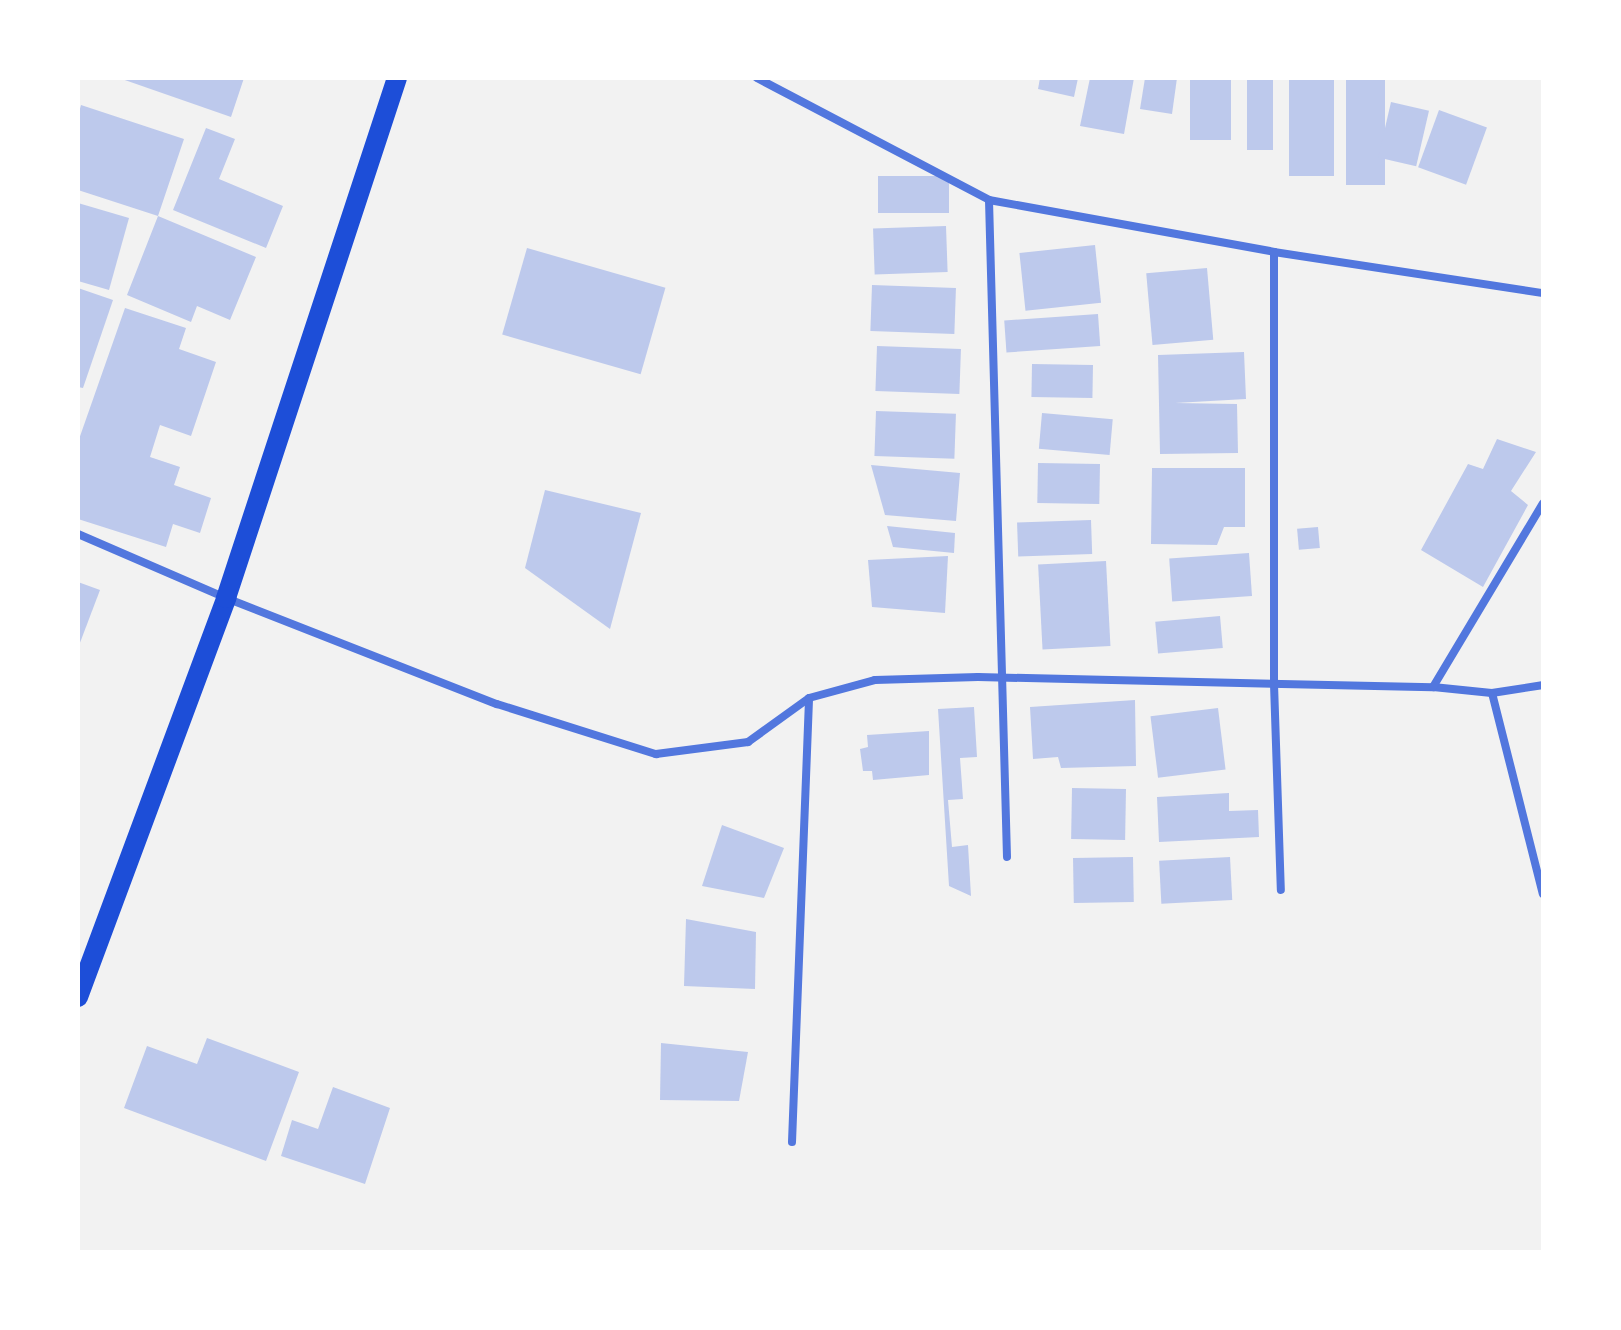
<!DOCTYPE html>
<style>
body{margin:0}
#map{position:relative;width:1621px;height:1330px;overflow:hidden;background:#f2f2f2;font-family:"Exo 2",sans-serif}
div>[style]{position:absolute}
.building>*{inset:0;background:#bdc9ec;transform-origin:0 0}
.minor>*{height:8px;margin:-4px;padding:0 4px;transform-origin:4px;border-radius:4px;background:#5277de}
.primary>*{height:20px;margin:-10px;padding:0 10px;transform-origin:10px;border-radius:10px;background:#1d4ed8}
span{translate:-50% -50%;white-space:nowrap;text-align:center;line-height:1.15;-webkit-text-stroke:7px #fff;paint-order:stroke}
.frame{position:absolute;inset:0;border:80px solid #fff;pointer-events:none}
</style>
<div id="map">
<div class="building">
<i style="clip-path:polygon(119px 78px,244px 78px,231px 117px)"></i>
<i style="clip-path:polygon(1040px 78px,1078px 78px,1074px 97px,1038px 89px)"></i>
<i style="clip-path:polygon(1090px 78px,1134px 78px,1124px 134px,1080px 126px)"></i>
<i style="clip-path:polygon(1145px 78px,1177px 78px,1172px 114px,1140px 109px)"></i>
<i style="left:1190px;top:78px;width:41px;height:62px"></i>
<i style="left:1247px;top:78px;width:26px;height:72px"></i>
<i style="left:1289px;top:78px;width:45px;height:98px"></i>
<i style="left:1346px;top:78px;width:39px;height:107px"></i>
<i style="left:1391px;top:102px;width:39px;height:57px;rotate:13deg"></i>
<i style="clip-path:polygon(81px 105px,184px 139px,158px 216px,256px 257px,230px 320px,197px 306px,191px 322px,127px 295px,158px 216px,78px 190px,78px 116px)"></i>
<i style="left:1439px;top:110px;width:51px;height:61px;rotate:20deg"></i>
<i style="clip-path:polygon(206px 128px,235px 139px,219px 179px,283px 206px,266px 248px,173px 210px)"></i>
<i style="left:878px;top:176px;width:71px;height:37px"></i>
<i style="clip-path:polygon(78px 203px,129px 218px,109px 290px,78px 281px)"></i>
<i style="left:946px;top:226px;width:46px;height:73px;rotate:88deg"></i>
<i style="left:1095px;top:245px;width:58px;height:76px;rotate:84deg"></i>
<i style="left:527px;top:248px;width:144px;height:90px;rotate:16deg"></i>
<i style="left:1207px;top:268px;width:72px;height:61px;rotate:85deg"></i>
<i style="left:872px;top:285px;width:84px;height:46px;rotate:2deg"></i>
<i style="clip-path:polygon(78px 288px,113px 300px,83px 388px,78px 387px)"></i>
<i style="clip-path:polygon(125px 308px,186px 328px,179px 349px,216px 362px,191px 436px,160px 425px,150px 457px,180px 467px,174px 485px,211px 498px,200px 533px,173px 524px,166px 547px,78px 519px,78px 442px)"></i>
<i style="left:1098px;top:314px;width:32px;height:94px;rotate:86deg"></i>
<i style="left:877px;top:346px;width:84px;height:45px;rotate:2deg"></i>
<i style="clip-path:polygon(1244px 352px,1246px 399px,1175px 403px,1237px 404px,1238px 453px,1160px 454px,1158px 355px)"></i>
<i style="left:1032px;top:364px;width:61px;height:33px;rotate:1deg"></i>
<i style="left:876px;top:411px;width:80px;height:45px;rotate:2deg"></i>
<i style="left:1042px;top:413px;width:71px;height:36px;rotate:5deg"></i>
<i style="clip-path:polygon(1497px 439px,1536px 452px,1511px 491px,1528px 505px,1483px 587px,1421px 550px,1468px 464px,1483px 469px)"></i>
<i style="left:1038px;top:463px;width:62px;height:40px;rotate:1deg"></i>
<i style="clip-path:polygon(871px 465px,960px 473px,956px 521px,885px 515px)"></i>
<i style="clip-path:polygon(1152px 468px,1245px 468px,1245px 527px,1224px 527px,1217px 545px,1151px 544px)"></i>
<i style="clip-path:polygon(545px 490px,641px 513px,610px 629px,525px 568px)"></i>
<i style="left:1091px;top:520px;width:34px;height:74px;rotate:88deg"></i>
<i style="clip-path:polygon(887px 526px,955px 533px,954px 553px,893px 547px)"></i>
<i style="left:1318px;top:527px;width:21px;height:21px;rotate:85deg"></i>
<i style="left:1249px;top:553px;width:43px;height:80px;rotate:86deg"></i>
<i style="clip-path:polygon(948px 556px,945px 613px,872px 607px,868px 560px)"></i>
<i style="left:1106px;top:561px;width:85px;height:68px;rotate:87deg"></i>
<i style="clip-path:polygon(78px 582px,100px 590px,78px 648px)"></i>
<i style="left:1220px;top:616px;width:32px;height:65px;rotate:85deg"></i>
<i style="clip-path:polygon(1135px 700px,1136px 766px,1061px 768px,1058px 757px,1033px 759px,1030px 707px)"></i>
<i style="clip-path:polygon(974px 707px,977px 757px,960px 758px,963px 799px,948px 800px,952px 847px,968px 845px,971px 896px,949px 886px,938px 709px)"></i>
<i style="left:1218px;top:708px;width:62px;height:68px;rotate:83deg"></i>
<i style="clip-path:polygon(929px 731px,929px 775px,873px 780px,872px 771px,863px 771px,860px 749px,868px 747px,867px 735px)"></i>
<i style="left:1072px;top:788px;width:54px;height:51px;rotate:1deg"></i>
<i style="clip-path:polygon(1229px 793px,1229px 811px,1258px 810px,1259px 837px,1159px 842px,1157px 797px)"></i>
<i style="clip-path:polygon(722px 825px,784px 848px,764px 898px,702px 886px)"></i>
<i style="left:1133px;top:857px;width:45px;height:60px;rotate:89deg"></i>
<i style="left:1230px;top:857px;width:43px;height:71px;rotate:87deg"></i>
<i style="clip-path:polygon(686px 919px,756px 932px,755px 989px,684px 986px)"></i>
<i style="clip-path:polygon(207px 1038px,299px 1072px,266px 1161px,124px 1108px,147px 1046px,197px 1064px)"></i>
<i style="clip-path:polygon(661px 1043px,748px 1052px,739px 1101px,660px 1100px)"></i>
<i style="clip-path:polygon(333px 1087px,390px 1108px,365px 1184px,281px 1156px,292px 1120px,318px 1129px)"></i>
</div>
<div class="minor">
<i style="left:757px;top:78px;width:262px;rotate:27.7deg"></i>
<i style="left:1274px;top:252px;width:432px;rotate:90deg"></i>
<i style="left:1274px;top:684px;width:206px;rotate:88.1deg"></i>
<i style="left:78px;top:534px;width:161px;rotate:23.4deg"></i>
<i style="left:226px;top:598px;width:291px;rotate:21.4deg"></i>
<i style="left:497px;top:704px;width:167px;rotate:17.5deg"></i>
<i style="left:656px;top:754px;width:93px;rotate:-7.4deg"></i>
<i style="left:748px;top:742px;width:75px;rotate:-35.8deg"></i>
<i style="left:809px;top:698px;width:68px;rotate:-15.3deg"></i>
<i style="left:875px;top:680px;width:103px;rotate:-1.7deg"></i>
<i style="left:978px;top:677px;width:455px;rotate:1.3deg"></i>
<i style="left:1433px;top:687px;width:59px;rotate:5.8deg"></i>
<i style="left:1492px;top:693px;width:52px;rotate:-8.9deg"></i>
<i style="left:1433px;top:687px;width:214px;rotate:-59.1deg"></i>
<i style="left:1492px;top:693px;width:207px;rotate:75.8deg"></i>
<i style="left:1007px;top:857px;width:657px;rotate:-91.57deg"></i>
<i style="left:989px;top:200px;width:290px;rotate:10.3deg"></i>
<i style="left:1274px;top:252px;width:272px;rotate:8.7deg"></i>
<i style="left:792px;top:1142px;width:444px;rotate:-87.8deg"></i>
</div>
<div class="primary">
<i style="left:78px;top:997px;width:426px;rotate:-69.6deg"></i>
<i style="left:226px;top:598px;width:547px;rotate:-71.8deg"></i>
</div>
<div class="frame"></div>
</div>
